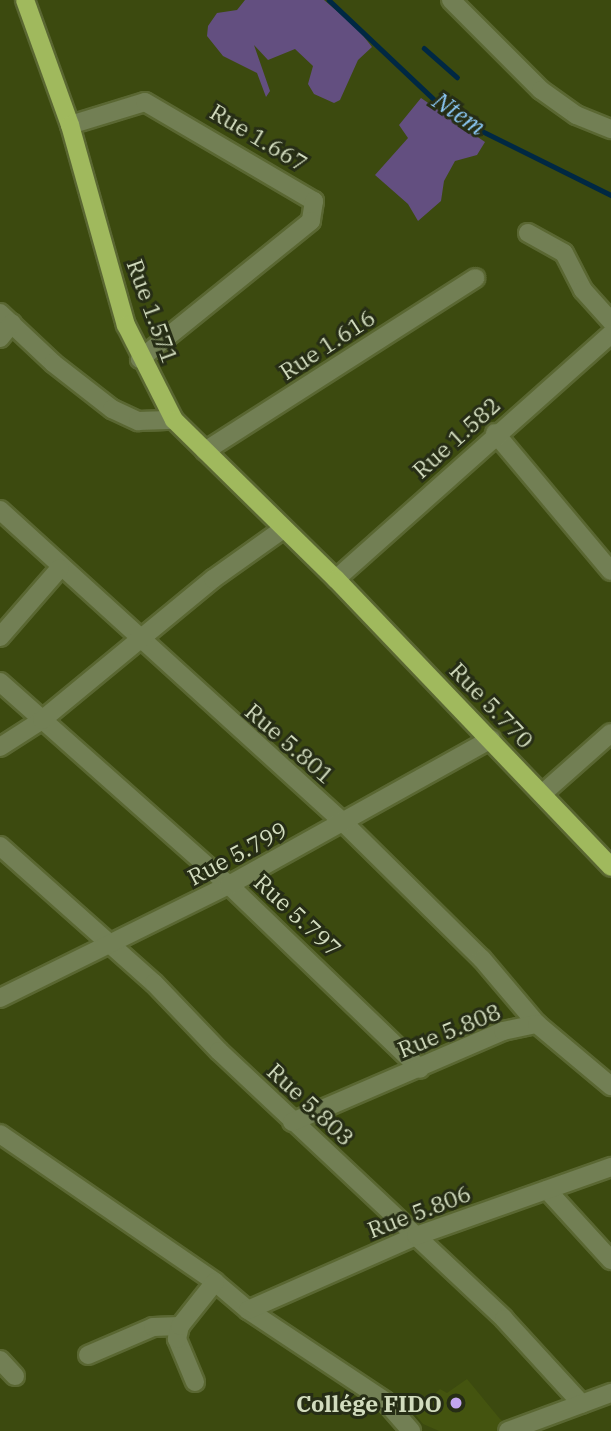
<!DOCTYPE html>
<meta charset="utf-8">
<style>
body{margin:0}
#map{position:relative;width:611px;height:1431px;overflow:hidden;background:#3c4a0f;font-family:"IBM Plex Serif",serif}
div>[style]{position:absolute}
.built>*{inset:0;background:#44540f}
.green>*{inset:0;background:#634f80}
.stream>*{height:4.5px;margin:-2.25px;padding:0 2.25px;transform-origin:2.25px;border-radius:2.25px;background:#002843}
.roads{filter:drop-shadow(2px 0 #5a6732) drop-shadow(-2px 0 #5a6732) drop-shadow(0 2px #5a6732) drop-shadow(0 -2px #5a6732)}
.minor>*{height:18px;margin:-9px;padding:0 9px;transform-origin:9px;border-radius:9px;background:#727f54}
.major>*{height:18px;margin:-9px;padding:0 9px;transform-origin:9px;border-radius:9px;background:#a0b95d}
.dots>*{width:19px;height:19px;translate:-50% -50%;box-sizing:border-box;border:4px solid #262d15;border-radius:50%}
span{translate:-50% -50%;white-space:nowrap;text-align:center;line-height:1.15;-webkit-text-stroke:6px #262d15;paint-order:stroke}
.street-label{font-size:23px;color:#d2dcbe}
.poi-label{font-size:23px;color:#d2dcbe;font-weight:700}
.right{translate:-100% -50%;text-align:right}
.water-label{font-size:24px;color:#8cc9f7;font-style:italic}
</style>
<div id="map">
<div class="built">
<i style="clip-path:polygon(467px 1379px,500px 1419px,515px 1431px,439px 1431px,423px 1424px,414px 1413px,440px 1389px,447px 1393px)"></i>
</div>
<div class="green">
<i style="clip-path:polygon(245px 0,324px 0,357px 28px,372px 47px,358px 60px,340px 100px,334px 103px,314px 94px,308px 84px,313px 66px,295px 49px,268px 60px,254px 45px,270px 91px,266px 97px,257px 73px,223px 56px,207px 36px,208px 26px,217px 13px,237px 10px)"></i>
<i style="clip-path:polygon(421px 98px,485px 142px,477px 155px,455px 161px,444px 181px,441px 201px,418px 221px,408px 204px,375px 175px,408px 138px,399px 125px)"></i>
</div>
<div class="stream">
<i style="left:329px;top:0;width:149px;rotate:43.4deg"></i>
<i style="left:437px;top:102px;width:45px;rotate:34deg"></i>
<i style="left:474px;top:127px;width:153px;rotate:26.4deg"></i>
<i style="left:468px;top:5px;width:51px;rotate:45deg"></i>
<i style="left:424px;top:48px;width:44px;rotate:41.3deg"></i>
</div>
<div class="roads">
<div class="minor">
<i style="left:451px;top:0;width:127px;rotate:45deg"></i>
<i style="left:541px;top:90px;width:43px;rotate:35.5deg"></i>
<i style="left:576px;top:115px;width:38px;rotate:22deg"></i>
<i style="left:70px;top:125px;width:78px;rotate:-17deg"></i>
<i style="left:145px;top:102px;width:196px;rotate:30.4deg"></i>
<i style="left:314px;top:201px;width:20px;rotate:99deg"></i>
<i style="left:311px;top:221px;width:220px;rotate:141.1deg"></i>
<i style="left:528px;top:233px;width:41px;rotate:29.1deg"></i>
<i style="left:564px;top:253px;width:42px;rotate:62.8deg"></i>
<i style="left:583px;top:290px;width:42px;rotate:47.9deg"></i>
<i style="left:0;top:313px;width:73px;rotate:43.3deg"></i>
<i style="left:53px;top:363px;width:75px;rotate:37.9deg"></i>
<i style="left:112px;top:409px;width:29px;rotate:25deg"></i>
<i style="left:138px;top:421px;width:36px;rotate:-2deg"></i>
<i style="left:0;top:338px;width:19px;rotate:-51deg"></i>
<i style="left:495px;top:433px;width:180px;rotate:50deg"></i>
<i style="left:205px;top:451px;width:321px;rotate:-32.6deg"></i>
<i style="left:0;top:510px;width:466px;rotate:42.3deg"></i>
<i style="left:345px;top:824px;width:192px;rotate:44.6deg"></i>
<i style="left:482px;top:959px;width:85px;rotate:49.8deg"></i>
<i style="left:336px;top:579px;width:368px;rotate:-41.7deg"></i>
<i style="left:0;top:637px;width:91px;rotate:-49deg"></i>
<i style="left:0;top:682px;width:306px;rotate:41.6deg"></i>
<i style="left:229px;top:885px;width:265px;rotate:43.9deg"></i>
<i style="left:0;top:747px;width:50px;rotate:-32.7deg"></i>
<i style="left:42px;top:720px;width:222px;rotate:-39.5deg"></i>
<i style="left:213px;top:579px;width:86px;rotate:-35.5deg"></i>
<i style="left:542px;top:794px;width:92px;rotate:-41.5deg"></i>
<i style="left:0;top:846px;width:206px;rotate:41.7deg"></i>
<i style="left:154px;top:983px;width:94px;rotate:46.3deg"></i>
<i style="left:219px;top:1051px;width:391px;rotate:43.2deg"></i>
<i style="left:504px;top:1319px;width:115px;rotate:47.5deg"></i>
<i style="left:0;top:998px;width:255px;rotate:-26.3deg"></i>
<i style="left:229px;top:885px;width:300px;rotate:-29.1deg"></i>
<i style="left:292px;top:1122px;width:230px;rotate:-23.3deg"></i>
<i style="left:503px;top:1031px;width:35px;rotate:-12deg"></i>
<i style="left:537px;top:1024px;width:97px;rotate:40deg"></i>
<i style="left:0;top:1134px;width:261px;rotate:34.5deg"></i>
<i style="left:215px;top:1282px;width:43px;rotate:40.3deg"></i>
<i style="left:248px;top:1310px;width:164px;rotate:33.6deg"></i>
<i style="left:385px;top:1401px;width:40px;rotate:49deg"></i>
<i style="left:547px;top:1190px;width:95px;rotate:47.6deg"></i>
<i style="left:248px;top:1310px;width:184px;rotate:-23.8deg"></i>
<i style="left:416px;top:1236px;width:207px;rotate:-19.5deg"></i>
<i style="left:88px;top:1355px;width:71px;rotate:-23.3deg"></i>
<i style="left:153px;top:1327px;width:27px;rotate:-2deg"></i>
<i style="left:0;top:1360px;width:22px;rotate:47deg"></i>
<i style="left:195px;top:1382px;width:47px;rotate:-112.7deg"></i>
<i style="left:177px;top:1339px;width:13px;rotate:-77deg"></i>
<i style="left:180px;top:1326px;width:56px;rotate:-51.5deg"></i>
<i style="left:508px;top:1431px;width:110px;rotate:-20.3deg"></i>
</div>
<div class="major">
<i style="left:25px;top:0;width:133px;rotate:70.2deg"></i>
<i style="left:70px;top:125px;width:208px;rotate:74.4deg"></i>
<i style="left:126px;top:325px;width:106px;rotate:63.2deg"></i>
<i style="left:174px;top:420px;width:227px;rotate:44.5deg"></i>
<i style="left:336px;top:579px;width:398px;rotate:46.3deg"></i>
</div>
</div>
<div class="dots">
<i style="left:456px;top:1403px;background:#c4a7f1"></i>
</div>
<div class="street-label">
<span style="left:259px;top:137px;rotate:31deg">Rue 1.667</span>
<span style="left:153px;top:311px;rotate:70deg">Rue 1.571</span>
<span style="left:327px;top:344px;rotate:-33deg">Rue 1.616</span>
<span style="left:456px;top:437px;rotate:-42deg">Rue 1.582</span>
<span style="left:492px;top:705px;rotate:46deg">Rue 5.770</span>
<span style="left:290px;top:743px;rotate:41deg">Rue 5.801</span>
<span style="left:237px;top:853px;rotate:-28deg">Rue 5.799</span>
<span style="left:298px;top:915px;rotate:43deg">Rue 5.797</span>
<span style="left:449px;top:1030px;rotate:-22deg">Rue 5.808</span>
<span style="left:311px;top:1104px;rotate:43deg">Rue 5.803</span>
<span style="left:419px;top:1211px;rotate:-21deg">Rue 5.806</span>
</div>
<div class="poi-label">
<span class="right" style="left:442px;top:1403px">Collége FIDO</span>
</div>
<div class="water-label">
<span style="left:459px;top:114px;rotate:34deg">Ntem</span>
</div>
</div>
